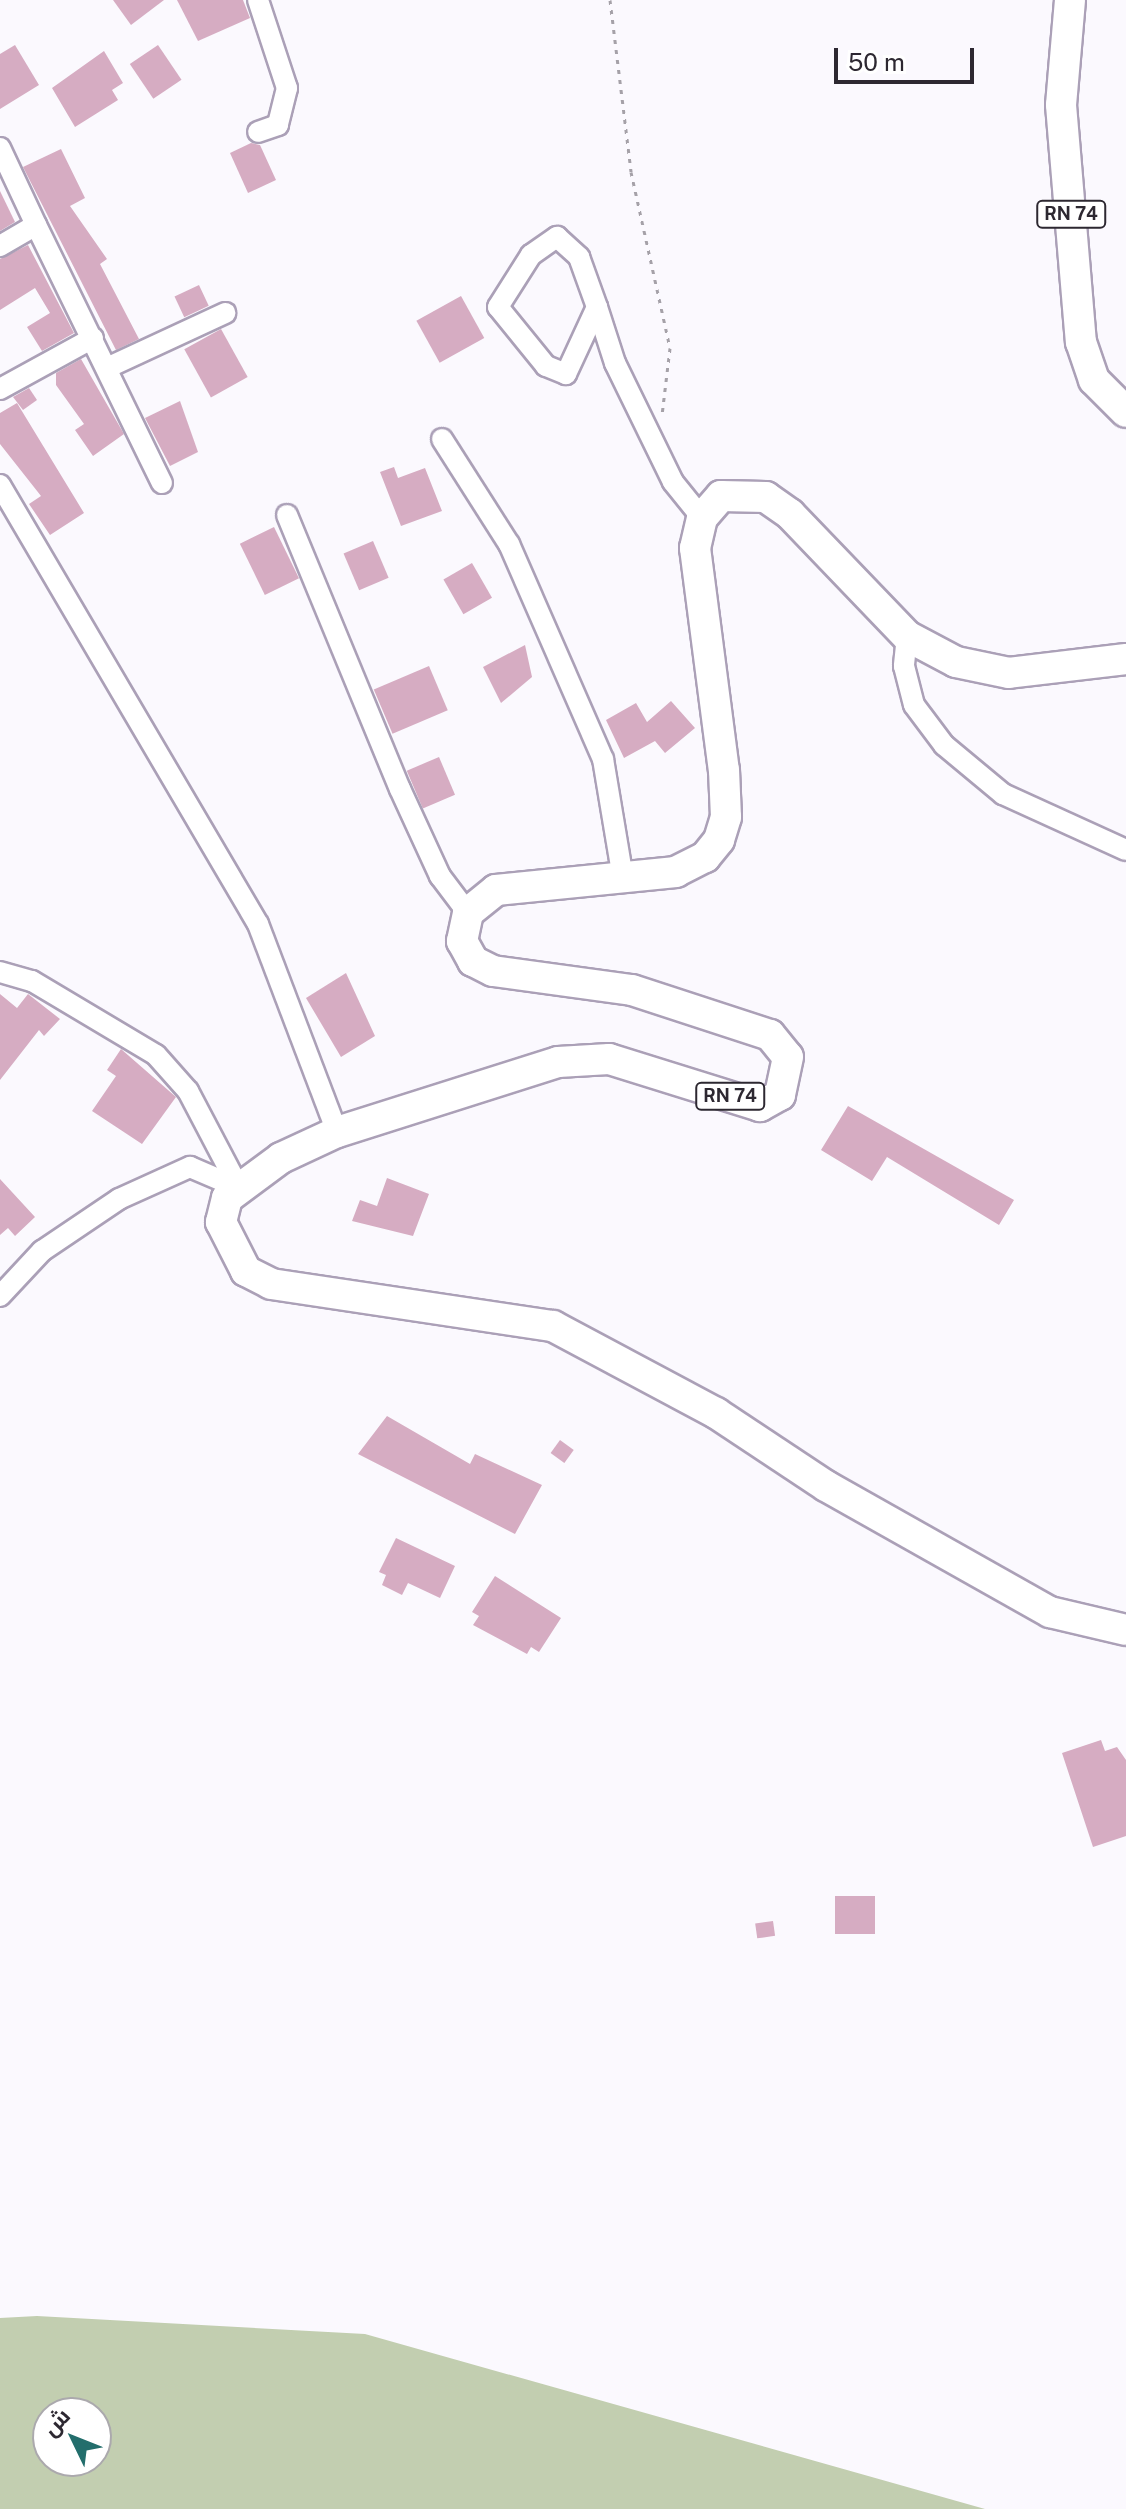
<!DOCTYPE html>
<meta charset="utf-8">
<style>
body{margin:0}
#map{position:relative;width:1126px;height:2509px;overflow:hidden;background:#fbf9fe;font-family:"Public Sans",Cairo,sans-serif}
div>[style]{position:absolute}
.green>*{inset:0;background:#c2ceb0}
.building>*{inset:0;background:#d6acc2;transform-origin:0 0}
.path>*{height:3px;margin-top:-1.5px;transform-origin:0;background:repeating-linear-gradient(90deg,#a5a1a8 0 4px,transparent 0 10px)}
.roads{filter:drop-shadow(2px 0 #aba0b7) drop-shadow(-2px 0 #aba0b7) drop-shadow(0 2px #aba0b7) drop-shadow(0 -2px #aba0b7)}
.street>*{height:20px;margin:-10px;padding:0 10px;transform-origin:10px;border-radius:10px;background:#fff}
.primary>*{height:30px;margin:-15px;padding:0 15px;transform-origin:15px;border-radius:15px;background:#fff}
span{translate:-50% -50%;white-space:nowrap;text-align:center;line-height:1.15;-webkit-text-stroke:7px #fff;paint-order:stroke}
.shield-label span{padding:2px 6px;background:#fff;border:2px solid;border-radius:6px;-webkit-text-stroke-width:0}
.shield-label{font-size:18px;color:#2d2831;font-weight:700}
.north{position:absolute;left:32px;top:2397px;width:80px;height:80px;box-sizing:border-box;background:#fff;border:2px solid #aba9ad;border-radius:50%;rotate:313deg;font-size:22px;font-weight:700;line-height:32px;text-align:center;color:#2d2831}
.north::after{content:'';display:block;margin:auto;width:28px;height:36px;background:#236e6c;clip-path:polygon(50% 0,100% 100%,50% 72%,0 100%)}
.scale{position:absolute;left:834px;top:48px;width:140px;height:36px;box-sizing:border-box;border:4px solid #2d2831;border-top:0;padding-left:10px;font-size:24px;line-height:28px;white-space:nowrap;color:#2d2831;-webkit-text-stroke:6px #fff;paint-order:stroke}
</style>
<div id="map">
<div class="green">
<i style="clip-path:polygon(evenodd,37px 2316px,365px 2334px,985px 2509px,0 2509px,0 2318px,37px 2316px,48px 2413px,96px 2413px,96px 2461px,48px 2461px,48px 2413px)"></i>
</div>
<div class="building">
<i style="clip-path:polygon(113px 0,164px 0,131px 25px)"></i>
<i style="clip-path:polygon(177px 0,243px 0,250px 18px,198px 41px)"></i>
<i style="clip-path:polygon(15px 45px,39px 85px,0 109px,0 54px)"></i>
<i style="left:158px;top:45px;width:42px;height:34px;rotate:56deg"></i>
<i style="clip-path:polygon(104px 51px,123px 83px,112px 90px,118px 100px,75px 127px,52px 88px)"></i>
<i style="clip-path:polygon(251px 143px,260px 145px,276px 180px,248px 193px,230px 153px)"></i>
<i style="clip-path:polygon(61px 149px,85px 198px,70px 206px,107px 259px,100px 264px,139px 339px,116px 350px,23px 167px)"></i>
<i style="clip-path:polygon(0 191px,15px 222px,0 231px)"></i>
<i style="clip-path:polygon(28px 245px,74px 333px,42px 351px,27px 327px,50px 313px,35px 288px,0 310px,0 259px)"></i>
<i style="left:199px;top:285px;width:23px;height:27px;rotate:65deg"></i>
<i style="left:461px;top:296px;width:48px;height:51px;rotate:61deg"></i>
<i style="left:221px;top:329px;width:55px;height:42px;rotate:61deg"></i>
<i style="clip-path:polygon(81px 359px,124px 434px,93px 456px,75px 430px,84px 424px,56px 385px,56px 373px)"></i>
<i style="clip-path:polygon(29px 388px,37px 400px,23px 410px,13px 397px)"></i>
<i style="clip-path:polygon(180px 401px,198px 452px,170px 466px,145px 418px)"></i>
<i style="clip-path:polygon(17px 403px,84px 513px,50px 535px,29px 504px,41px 496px,0 444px,0 413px)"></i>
<i style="clip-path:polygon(394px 467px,398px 478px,425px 468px,442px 511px,401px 526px,380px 472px)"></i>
<i style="left:274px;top:527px;width:57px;height:38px;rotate:64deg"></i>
<i style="left:373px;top:541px;width:40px;height:32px;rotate:67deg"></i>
<i style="left:472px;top:563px;width:40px;height:33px;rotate:60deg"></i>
<i style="clip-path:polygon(525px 645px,532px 677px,501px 703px,483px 667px)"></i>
<i style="left:429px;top:666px;width:48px;height:60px;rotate:67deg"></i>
<i style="clip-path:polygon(671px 701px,695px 728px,665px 753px,655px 741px,624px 758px,606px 720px,636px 703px,647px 722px)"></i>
<i style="left:439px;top:757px;width:41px;height:35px;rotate:67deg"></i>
<i style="clip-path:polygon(346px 973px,375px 1036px,341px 1057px,306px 998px)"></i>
<i style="clip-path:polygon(0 994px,17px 1008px,28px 994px,60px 1019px,44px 1036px,39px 1030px,0 1080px)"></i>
<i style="clip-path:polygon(121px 1049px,176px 1097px,142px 1144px,92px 1111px,116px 1076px,107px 1070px)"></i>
<i style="clip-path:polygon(848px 1106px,1014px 1200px,999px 1225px,887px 1157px,872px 1181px,821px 1150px)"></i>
<i style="clip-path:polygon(387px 1178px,429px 1194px,413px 1236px,352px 1221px,360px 1200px,377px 1206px)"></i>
<i style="clip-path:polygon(0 1179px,35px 1217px,15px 1236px,8px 1228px,0 1235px)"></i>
<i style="clip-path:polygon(387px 1416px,470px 1464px,475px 1454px,542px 1485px,515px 1534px,358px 1454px)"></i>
<i style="left:560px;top:1440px;width:17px;height:16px;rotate:36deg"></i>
<i style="clip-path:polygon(396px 1538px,455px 1566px,440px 1598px,408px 1583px,402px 1595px,382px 1585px,386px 1575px,379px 1572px)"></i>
<i style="clip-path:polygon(495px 1576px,561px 1618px,539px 1652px,531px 1647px,527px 1654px,473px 1625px,479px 1616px,472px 1612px)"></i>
<i style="clip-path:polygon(1101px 1740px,1105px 1751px,1117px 1747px,1126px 1760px,1126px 1836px,1093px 1847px,1062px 1753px)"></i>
<i style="left:835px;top:1896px;width:40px;height:38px"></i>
<i style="left:773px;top:1921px;width:15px;height:18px;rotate:82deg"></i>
</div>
<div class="path">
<i style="left:610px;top:0;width:173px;rotate:83deg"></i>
<i style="left:631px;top:172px;width:180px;rotate:77.5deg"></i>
<i style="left:670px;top:348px;width:67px;rotate:96.8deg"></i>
</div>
<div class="roads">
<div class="street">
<i style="left:258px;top:0;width:93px;rotate:71.8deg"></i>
<i style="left:287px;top:88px;width:38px;rotate:104deg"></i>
<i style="left:278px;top:125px;width:21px;rotate:161deg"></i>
<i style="left:0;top:148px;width:85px;rotate:64.9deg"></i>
<i style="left:36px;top:225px;width:42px;rotate:149.7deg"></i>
<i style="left:36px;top:225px;width:287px;rotate:64deg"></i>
<i style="left:597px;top:307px;width:74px;rotate:114.8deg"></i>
<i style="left:566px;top:374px;width:22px;rotate:-158deg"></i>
<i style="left:546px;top:366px;width:76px;rotate:-129.1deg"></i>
<i style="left:498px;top:307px;width:62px;rotate:-57.6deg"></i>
<i style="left:531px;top:255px;width:32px;rotate:-35deg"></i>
<i style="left:557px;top:237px;width:30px;rotate:42deg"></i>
<i style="left:579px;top:257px;width:53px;rotate:70.2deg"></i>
<i style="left:597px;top:307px;width:59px;rotate:72.2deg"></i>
<i style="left:615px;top:363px;width:132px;rotate:64deg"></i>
<i style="left:673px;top:482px;width:46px;rotate:51.1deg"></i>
<i style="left:111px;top:366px;width:126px;rotate:-24.9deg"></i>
<i style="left:0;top:389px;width:106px;rotate:-28.7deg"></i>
<i style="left:442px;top:439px;width:125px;rotate:57.5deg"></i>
<i style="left:509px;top:544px;width:235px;rotate:66.4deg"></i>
<i style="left:603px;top:759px;width:122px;rotate:80.5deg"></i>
<i style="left:0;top:485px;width:509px;rotate:59.56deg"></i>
<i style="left:258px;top:924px;width:222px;rotate:69.2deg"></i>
<i style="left:287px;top:515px;width:296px;rotate:67.6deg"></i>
<i style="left:400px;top:789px;width:96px;rotate:65.3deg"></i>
<i style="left:440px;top:876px;width:46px;rotate:52.9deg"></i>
<i style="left:907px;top:636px;width:30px;rotate:96deg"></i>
<i style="left:904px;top:666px;width:40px;rotate:75.6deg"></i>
<i style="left:914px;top:705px;width:50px;rotate:53.1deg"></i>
<i style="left:944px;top:745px;width:77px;rotate:39.7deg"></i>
<i style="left:1003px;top:794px;width:135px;rotate:24.5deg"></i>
<i style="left:0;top:972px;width:33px;rotate:16deg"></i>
<i style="left:32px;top:981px;width:144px;rotate:30.8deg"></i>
<i style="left:156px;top:1055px;width:48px;rotate:48.4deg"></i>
<i style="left:188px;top:1091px;width:110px;rotate:62.3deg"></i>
<i style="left:0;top:1296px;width:62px;rotate:-47deg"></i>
<i style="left:42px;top:1251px;width:93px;rotate:-34deg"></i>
<i style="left:119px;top:1199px;width:78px;rotate:-24.3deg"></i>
<i style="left:190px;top:1167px;width:53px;rotate:23.2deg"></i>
</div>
<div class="primary">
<i style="left:1070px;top:0;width:105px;rotate:94.9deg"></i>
<i style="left:1061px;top:105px;width:238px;rotate:85.2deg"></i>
<i style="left:1081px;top:342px;width:40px;rotate:71.1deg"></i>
<i style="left:1094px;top:380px;width:45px;rotate:45deg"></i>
<i style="left:1126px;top:659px;width:118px;rotate:173.2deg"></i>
<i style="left:1009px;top:673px;width:54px;rotate:-168.3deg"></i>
<i style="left:956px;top:662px;width:55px;rotate:-152deg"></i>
<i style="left:907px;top:636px;width:169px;rotate:-133.8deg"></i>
<i style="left:790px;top:514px;width:29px;rotate:-145deg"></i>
<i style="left:766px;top:497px;width:45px;rotate:-178.7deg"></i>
<i style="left:721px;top:496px;width:29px;rotate:131deg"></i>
<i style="left:702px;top:518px;width:31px;rotate:103deg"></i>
<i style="left:695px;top:548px;width:224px;rotate:82.6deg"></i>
<i style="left:724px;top:770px;width:47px;rotate:87.6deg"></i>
<i style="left:726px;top:817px;width:24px;rotate:107deg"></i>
<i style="left:719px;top:840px;width:22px;rotate:129deg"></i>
<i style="left:705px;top:857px;width:33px;rotate:153deg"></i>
<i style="left:676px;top:872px;width:181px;rotate:174.3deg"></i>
<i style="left:496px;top:890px;width:36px;rotate:141deg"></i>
<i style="left:468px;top:913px;width:29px;rotate:102deg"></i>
<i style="left:462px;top:941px;width:23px;rotate:61deg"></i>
<i style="left:473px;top:961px;width:22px;rotate:27deg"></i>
<i style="left:493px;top:971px;width:140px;rotate:7.8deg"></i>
<i style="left:632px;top:990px;width:145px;rotate:18.1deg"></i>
<i style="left:770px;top:1035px;width:28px;rotate:51deg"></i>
<i style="left:788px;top:1057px;width:39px;rotate:102deg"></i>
<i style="left:780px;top:1095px;width:23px;rotate:151deg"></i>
<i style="left:760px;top:1106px;width:158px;rotate:-162.7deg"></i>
<i style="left:609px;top:1059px;width:51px;rotate:176.6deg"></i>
<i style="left:558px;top:1062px;width:232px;rotate:162.4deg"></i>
<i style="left:337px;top:1132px;width:62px;rotate:155.1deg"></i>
<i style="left:281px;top:1158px;width:67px;rotate:143.5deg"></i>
<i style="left:227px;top:1198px;width:25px;rotate:104deg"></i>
<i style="left:221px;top:1222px;width:55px;rotate:63deg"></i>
<i style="left:246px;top:1271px;width:28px;rotate:27deg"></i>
<i style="left:271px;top:1284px;width:285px;rotate:8.5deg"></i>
<i style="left:553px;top:1326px;width:185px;rotate:28.1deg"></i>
<i style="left:716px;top:1413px;width:132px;rotate:33.6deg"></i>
<i style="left:826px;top:1486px;width:257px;rotate:29.4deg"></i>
<i style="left:1050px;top:1612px;width:78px;rotate:13.3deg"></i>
</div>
</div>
<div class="shield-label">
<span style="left:1071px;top:214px">RN 74</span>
<span style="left:730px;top:1096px">RN 74</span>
</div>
<div class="north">ش</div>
<div class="scale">50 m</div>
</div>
